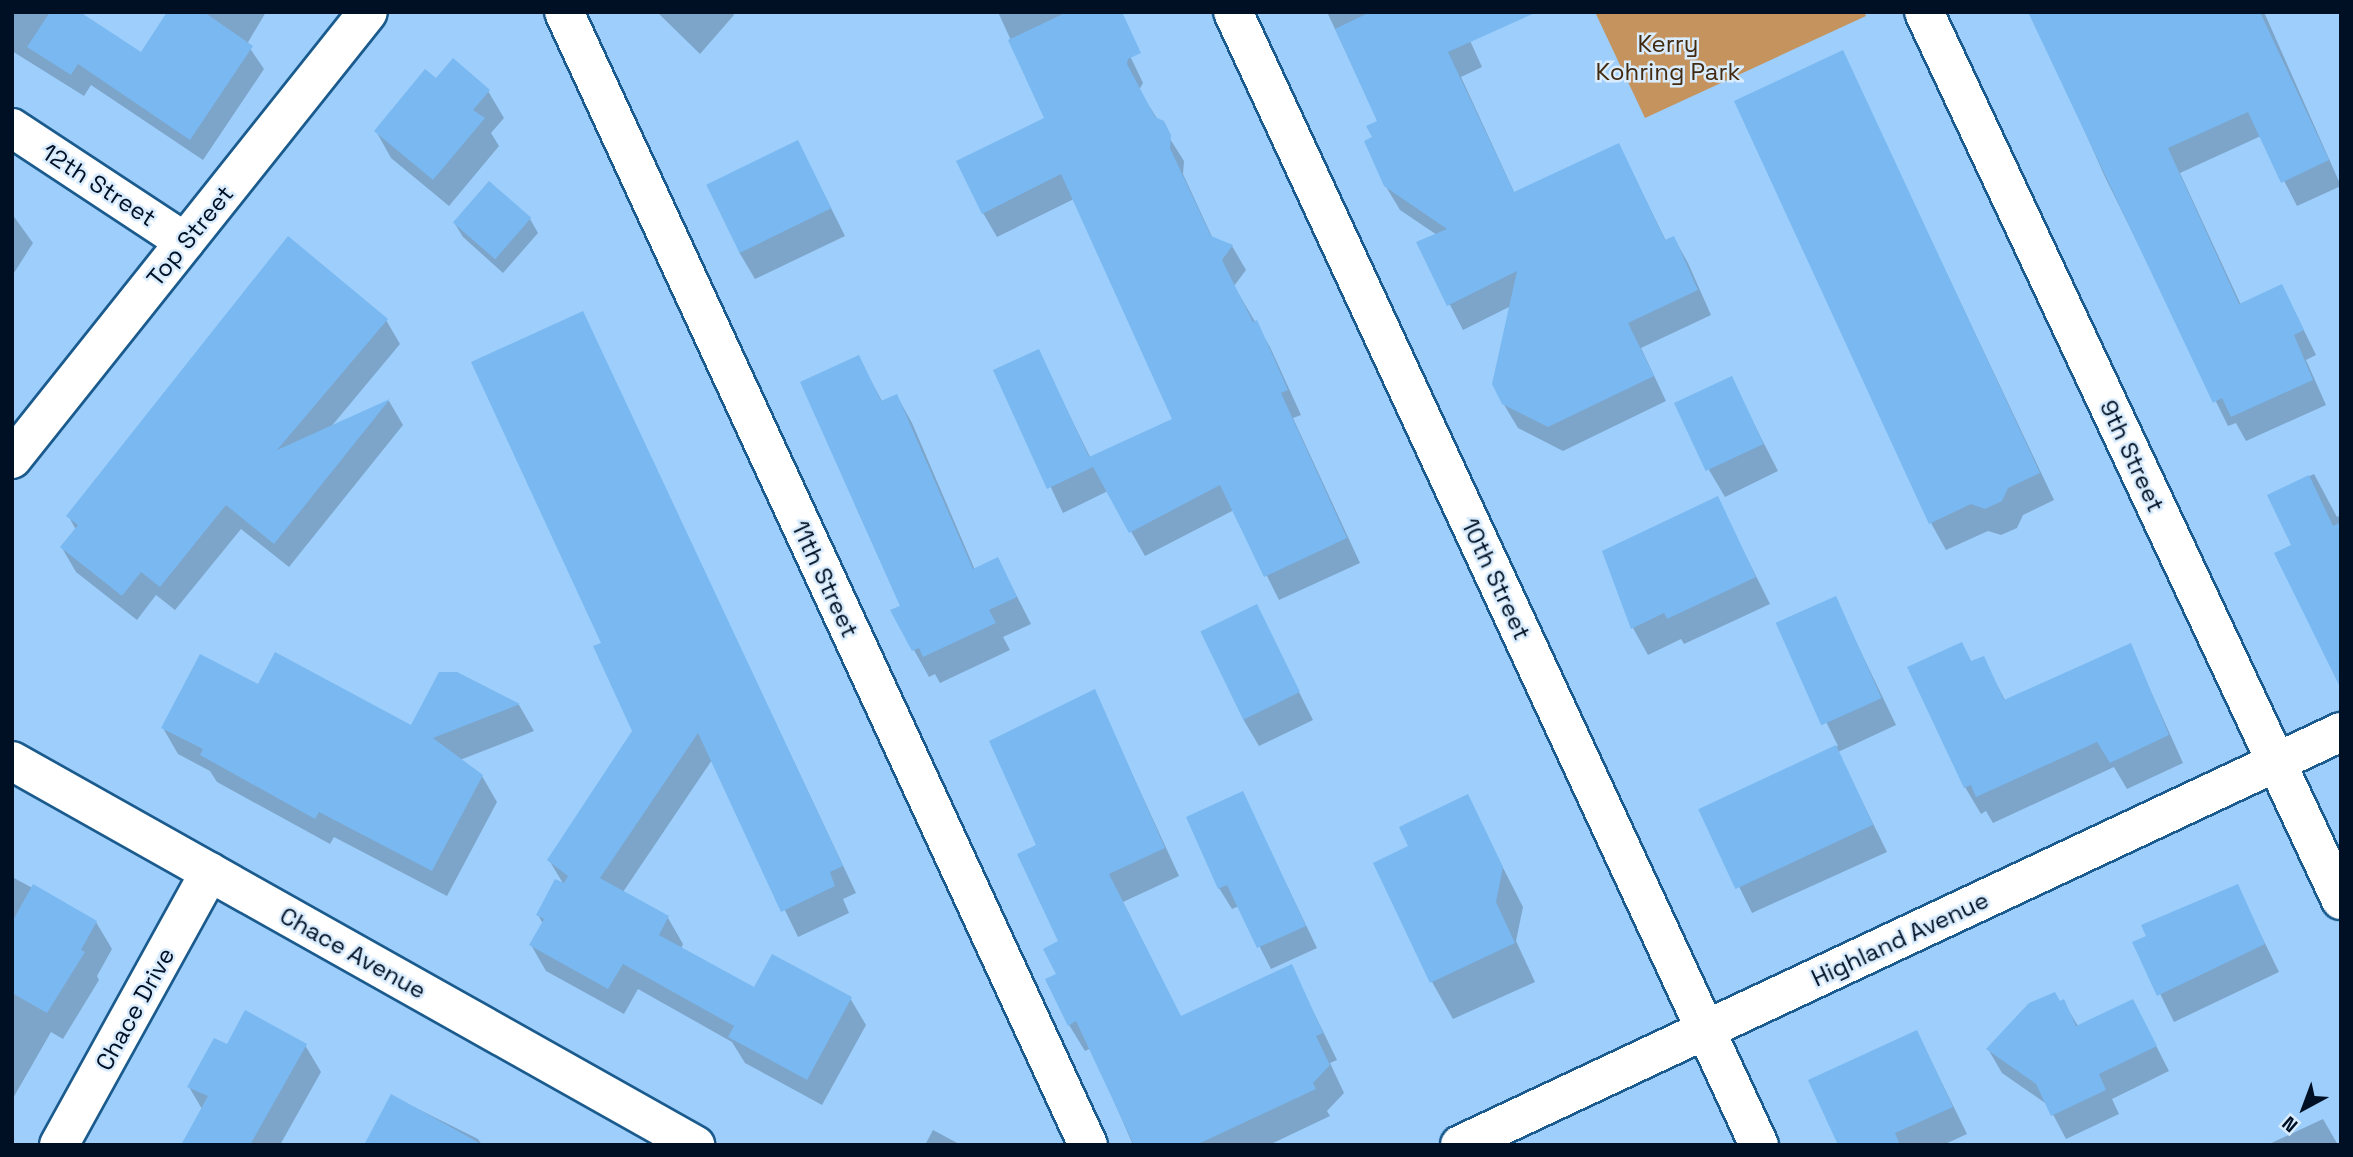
<!DOCTYPE html>
<style>
body{margin:0}
#map{position:relative;width:2353px;height:1157px;overflow:hidden;background:#9dcefc;font-family:"Space Grotesk",sans-serif}
div>[style]{position:absolute}
.green>*{inset:0;background:#c5935e}
.shadow>*{inset:0;background:#0003}
.building>*{inset:0;background:#79b8f0;transform-origin:0 0}
.roads{filter:drop-shadow(2px 0 #1b5b8d) drop-shadow(-2px 0 #1b5b8d) drop-shadow(0 2px #1b5b8d) drop-shadow(0 -2px #1b5b8d)}
.street>*{height:38px;margin:-19px;padding:0 19px;transform-origin:19px;border-radius:19px;background:#fff}
span{translate:-50% -50%;white-space:nowrap;text-align:center;line-height:1.15;-webkit-text-stroke:5px #d9ecfd;paint-order:stroke}
.park-label{font-size:24px;color:#412a0f}
.street-label{font-size:24px;color:#001024}
.frame{position:absolute;inset:0;border:14px solid #001024;pointer-events:none}
.north{position:absolute;left:2269px;top:1073px;width:70px;height:70px;-webkit-text-stroke:5px #d9ecfd;paint-order:stroke;rotate:221deg;font-size:19px;font-weight:700;line-height:28px;text-align:center;color:#001024}
.north::after{content:'';display:block;margin:auto;width:24px;height:32px;background:#001024;clip-path:polygon(50% 0,100% 100%,50% 72%,0 100%)}
</style>
<div id="map">
<div class="green">
<i style="clip-path:polygon(1595px 12px,1864px 12px,1866px 16px,1645px 118px)"></i>
</div>
<div class="shadow">
<i style="clip-path:polygon(12px 12px,76px 12px,141px 54px,170px 12px,266px 12px,247px 44px,264px 69px,203px 160px,91px 85px,84px 96px,12px 51px)"></i>
<i style="clip-path:polygon(657px 12px,732px 12px,734px 15px,700px 54px)"></i>
<i style="clip-path:polygon(998px 12px,1109px 12px,1143px 83px,1139px 90px,1184px 161px,1183px 174px,1213px 239px,1232px 246px,1246px 270px,1234px 286px,1270px 347px,1301px 415px,1293px 418px,1360px 563px,1279px 600px,1234px 510px,1145px 556px,1108px 491px,1063px 513px,996px 371px,1038px 351px,1091px 459px,1174px 420px,1074px 199px,997px 237px,983px 213px,1047px 119px)"></i>
<i style="clip-path:polygon(1327px 12px,1457px 12px,1482px 67px,1461px 77px,1515px 194px,1619px 145px,1666px 241px,1674px 238px,1688px 263px,1711px 315px,1641px 348px,1666px 401px,1563px 451px,1518px 428px,1503px 403px,1511px 306px,1463px 330px,1418px 243px,1437px 235px,1400px 210px,1385px 185px,1374px 138px,1379px 122px)"></i>
<i style="clip-path:polygon(2032px 12px,2264px 12px,2341px 186px,2297px 206px,2261px 136px,2180px 173px,2241px 305px,2282px 286px,2316px 355px,2306px 360px,2326px 405px,2246px 441px,2236px 423px,2228px 426px,2105px 177px)"></i>
<i style="clip-path:polygon(1842px 52px,2054px 500px,2023px 515px,2017px 528px,2001px 535px,1988px 531px,1946px 550px,1931px 523px)"></i>
<i style="clip-path:polygon(436px 81px,488px 91px,504px 118px,491px 133px,499px 146px,449px 206px,391px 158px,376px 131px)"></i>
<i style="clip-path:polygon(798px 142px,845px 236px,755px 279px,739px 252px)"></i>
<i style="clip-path:polygon(12px 214px,33px 243px,12px 276px)"></i>
<i style="clip-path:polygon(530px 219px,538px 233px,503px 273px,463px 237px,455px 224px)"></i>
<i style="clip-path:polygon(582px 313px,856px 893px,843px 899px,849px 913px,798px 937px,712px 760px,623px 892px,668px 918px,683px 944px,681px 949px,755px 989px,850px 998px,866px 1025px,822px 1105px,745px 1063px,732px 1042px,638px 989px,624px 1014px,546px 971px,531px 945px,543px 924px,538px 915px,564px 885px,549px 860px,634px 731px,604px 644px)"></i>
<i style="clip-path:polygon(386px 320px,400px 344px,330px 428px,389px 401px,403px 425px,289px 567px,241px 529px,175px 610px,156px 595px,137px 620px,76px 572px,62px 548px,76px 530px,69px 517px)"></i>
<i style="clip-path:polygon(858px 357px,883px 403px,897px 396px,912px 423px,975px 570px,998px 559px,1031px 624px,1003px 637px,1010px 650px,940px 683px,935px 674px,929px 677px,914px 650px,902px 607px,855px 505px,859px 503px)"></i>
<i style="clip-path:polygon(1731px 379px,1778px 471px,1725px 497px,1709px 470px)"></i>
<i style="clip-path:polygon(2314px 474px,2337px 517px,2341px 515px,2341px 645px,2269px 496px)"></i>
<i style="clip-path:polygon(1717px 498px,1770px 604px,1684px 644px,1681px 639px,1648px 655px,1633px 628px,1604px 552px)"></i>
<i style="clip-path:polygon(1835px 598px,1896px 725px,1838px 752px,1887px 852px,1752px 913px,1701px 809px,1838px 746px,1778px 624px)"></i>
<i style="clip-path:polygon(1256px 606px,1313px 720px,1259px 746px,1243px 719px)"></i>
<i style="clip-path:polygon(1962px 644px,1972px 663px,1983px 658px,2006px 702px,2130px 645px,2183px 763px,2127px 789px,2114px 767px,1993px 823px,1986px 811px,1981px 814px,1965px 787px)"></i>
<i style="clip-path:polygon(457px 674px,519px 705px,534px 731px,460px 760px,482px 776px,497px 802px,447px 896px,334px 837px,330px 844px,217px 782px,210px 771px,178px 754px,163px 728px,259px 686px,411px 727px)"></i>
<i style="clip-path:polygon(1094px 691px,1179px 876px,1123px 902px,1181px 1018px,1291px 966px,1337px 1060px,1330px 1063px,1344px 1093px,1327px 1111px,1330px 1116px,1269px 1145px,1133px 1145px,1091px 1048px,1085px 1051px,1069px 1025px,1058px 974px,1060px 942px,1038px 846px)"></i>
<i style="clip-path:polygon(1243px 794px,1317px 948px,1271px 969px,1239px 906px,1232px 909px,1219px 888px)"></i>
<i style="clip-path:polygon(1467px 797px,1523px 907px,1516px 941px,1535px 982px,1453px 1019px,1432px 982px,1410px 846px)"></i>
<i style="clip-path:polygon(12px 877px,96px 922px,112px 949px,97px 976px,99px 980px,63px 1039px,51px 1032px,12px 1100px)"></i>
<i style="clip-path:polygon(2237px 886px,2279px 972px,2174px 1022px,2135px 943px,2148px 937px,2143px 926px)"></i>
<i style="clip-path:polygon(2063px 1001px,2078px 1026px,2133px 1001px,2169px 1071px,2112px 1099px,2119px 1114px,2066px 1139px,2048px 1105px,2002px 1073px,1988px 1049px)"></i>
<i style="clip-path:polygon(1917px 1032px,1967px 1134px,1943px 1145px,1842px 1145px)"></i>
<i style="clip-path:polygon(305px 1045px,321px 1072px,280px 1145px,183px 1145px,202px 1109px,189px 1087px,228px 1046px)"></i>
<i style="clip-path:polygon(392px 1096px,478px 1139px,482px 1145px)"></i>
<i style="clip-path:polygon(2323px 1119px,2338px 1145px,2267px 1145px)"></i>
<i style="clip-path:polygon(933px 1130px,961px 1145px,925px 1145px)"></i>
</div>
<div class="building">
<i style="clip-path:polygon(50px 12px,80px 12px,141px 52px,167px 12px,204px 12px,253px 46px,190px 140px,78px 64px,71px 75px,27px 47px)"></i>
<i style="clip-path:polygon(1067px 12px,1122px 12px,1141px 53px,1128px 59px,1127px 64px,1155px 117px,1164px 121px,1171px 135px,1170px 148px,1211px 236px,1233px 245px,1222px 260px,1253px 322px,1257px 320px,1288px 390px,1281px 393px,1347px 538px,1264px 577px,1220px 485px,1129px 533px,1093px 467px,1047px 489px,993px 370px,1039px 349px,1089px 457px,1172px 419px,1061px 174px,982px 214px,956px 161px,1044px 118px,1008px 40px)"></i>
<i style="clip-path:polygon(1370px 12px,1537px 12px,1448px 52px,1514px 192px,1619px 143px,1665px 240px,1674px 236px,1698px 290px,1628px 323px,1654px 376px,1548px 427px,1502px 404px,1492px 384px,1517px 271px,1447px 306px,1416px 242px,1447px 229px,1384px 186px,1364px 141px,1372px 137px,1366px 126px,1377px 121px,1335px 29px)"></i>
<i style="clip-path:polygon(2028px 12px,2260px 12px,2329px 160px,2281px 183px,2248px 112px,2168px 148px,2239px 304px,2282px 284px,2304px 330px,2294px 335px,2313px 380px,2231px 417px,2222px 398px,2213px 403px)"></i>
<i style="clip-path:polygon(1843px 50px,2040px 473px,2008px 488px,2002px 501px,1985px 509px,1971px 504px,1929px 524px,1734px 101px)"></i>
<i style="clip-path:polygon(453px 58px,490px 90px,473px 110px,485px 118px,433px 180px,374px 131px,425px 69px,436px 78px)"></i>
<i style="left:798px;top:140px;width:76px;height:102px;rotate:64deg"></i>
<i style="left:489px;top:181px;width:56px;height:55px;rotate:41deg"></i>
<i style="clip-path:polygon(288px 236px,388px 319px,277px 450px,390px 399px,274px 544px,226px 505px,160px 587px,141px 572px,122px 596px,60px 547px,78px 525px,66px 516px)"></i>
<i style="clip-path:polygon(583px 311px,843px 866px,830px 872px,835px 886px,781px 912px,698px 733px,600px 878px,669px 916px,659px 935px,754px 987px,772px 954px,852px 997px,807px 1080px,728px 1037px,734px 1026px,623px 964px,608px 989px,529px 945px,544px 919px,536px 915px,555px 879px,564px 883px,568px 876px,547px 860px,632px 731px,593px 646px,601px 643px,471px 362px)"></i>
<i style="clip-path:polygon(859px 355px,881px 401px,897px 394px,973px 569px,998px 557px,1017px 597px,989px 610px,996px 623px,923px 657px,919px 648px,912px 651px,890px 610px,900px 606px,800px 382px)"></i>
<i style="left:1732px;top:376px;width:75px;height:64px;rotate:65deg"></i>
<i style="clip-path:polygon(2309px 475px,2333px 526px,2341px 522px,2341px 689px,2274px 553px,2291px 545px,2267px 495px)"></i>
<i style="clip-path:polygon(1718px 496px,1756px 577px,1667px 619px,1664px 613px,1631px 629px,1602px 551px)"></i>
<i style="left:1836px;top:596px;width:112px;height:66px;rotate:66deg"></i>
<i style="left:1257px;top:604px;width:98px;height:63px;rotate:64deg"></i>
<i style="clip-path:polygon(1962px 642px,1971px 661px,1984px 656px,2004px 700px,2131px 643px,2169px 735px,2110px 763px,2097px 742px,1976px 797px,1971px 785px,1964px 788px,1907px 667px)"></i>
<i style="clip-path:polygon(275px 652px,411px 725px,439px 672px,457px 672px,520px 704px,433px 738px,483px 775px,432px 871px,319px 812px,315px 819px,200px 755px,203px 749px,161px 728px,200px 654px,258px 684px)"></i>
<i style="clip-path:polygon(1095px 689px,1165px 848px,1109px 874px,1181px 1016px,1292px 964px,1323px 1033px,1316px 1036px,1330px 1065px,1313px 1083px,1316px 1089px,1196px 1145px,1134px 1145px,1076px 1021px,1068px 1026px,1045px 979px,1056px 974px,1043px 949px,1058px 941px,1017px 854px,1036px 845px,989px 741px)"></i>
<i style="left:1836px;top:745px;width:88px;height:152px;rotate:65deg"></i>
<i style="clip-path:polygon(1243px 791px,1306px 926px,1257px 948px,1227px 885px,1218px 889px,1186px 817px)"></i>
<i style="clip-path:polygon(1468px 794px,1503px 867px,1496px 902px,1515px 943px,1430px 983px,1373px 863px,1408px 846px,1399px 827px)"></i>
<i style="clip-path:polygon(33px 884px,97px 921px,81px 950px,85px 952px,47px 1013px,12px 993px,12px 922px)"></i>
<i style="clip-path:polygon(2238px 884px,2265px 944px,2157px 996px,2132px 942px,2146px 936px,2141px 925px)"></i>
<i style="clip-path:polygon(2055px 992px,2060px 1001px,2064px 999px,2076px 1026px,2133px 999px,2157px 1046px,2099px 1074px,2106px 1090px,2051px 1116px,2036px 1084px,1986px 1049px,2029px 1003px)"></i>
<i style="clip-path:polygon(245px 1010px,307px 1044px,250px 1145px,181px 1145px,208px 1096px,187px 1087px,214px 1038px,227px 1044px)"></i>
<i style="clip-path:polygon(1917px 1030px,1953px 1107px,1895px 1133px,1900px 1145px,1838px 1145px,1808px 1080px)"></i>
<i style="clip-path:polygon(391px 1094px,483px 1145px,364px 1145px)"></i>
</div>
<div class="roads">
<div class="street">
<i style="left:564px;top:12px;width:1248px;rotate:65.18deg"></i>
<i style="left:1233px;top:12px;width:1249px;rotate:65.1deg"></i>
<i style="left:1924px;top:12px;width:981px;rotate:64.85deg"></i>
<i style="left:12px;top:128px;width:207px;rotate:33.4deg"></i>
<i style="left:12px;top:459px;width:571px;rotate:-51.47deg"></i>
<i style="left:12px;top:761px;width:784px;rotate:29.35deg"></i>
<i style="left:59px;top:1145px;width:312px;rotate:-61.1deg"></i>
<i style="left:1460px;top:1145px;width:973px;rotate:-25.12deg"></i>
</div>
</div>
<div class="park-label">
<span style="left:1668px;top:58px">Kerry<br>Kohring Park</span>
</div>
<div class="street-label">
<span style="left:99px;top:185px;rotate:33deg">12th Street</span>
<span style="left:190px;top:236px;rotate:-51deg">Top Street</span>
<span style="left:2132px;top:456px;rotate:65deg">9th Street</span>
<span style="left:825px;top:579px;rotate:65deg">11th Street</span>
<span style="left:1496px;top:579px;rotate:65deg">10th Street</span>
<span style="left:1900px;top:939px;rotate:-25deg">Highland Avenue</span>
<span style="left:353px;top:953px;rotate:29deg">Chace Avenue</span>
<span style="left:135px;top:1009px;rotate:-61deg">Chace Drive</span>
</div>
<div class="frame"></div>
<div class="north">N</div>
</div>
